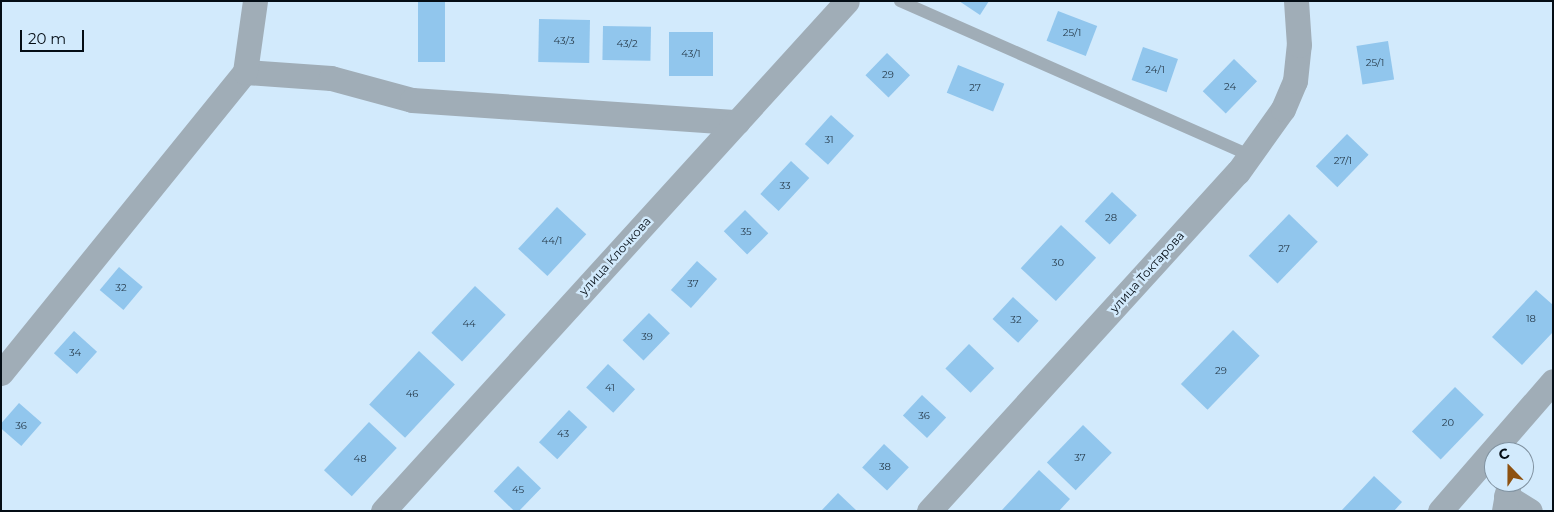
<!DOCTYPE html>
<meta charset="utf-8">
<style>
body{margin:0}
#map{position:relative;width:1554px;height:512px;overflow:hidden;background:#d2eafc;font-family:Montserrat,sans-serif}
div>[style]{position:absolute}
.building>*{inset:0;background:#91c6ed;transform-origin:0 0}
.service>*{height:12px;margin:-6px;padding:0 6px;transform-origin:6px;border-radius:6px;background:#a0adb7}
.minor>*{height:25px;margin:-12.5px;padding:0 12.5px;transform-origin:12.5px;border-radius:12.5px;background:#a0adb7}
span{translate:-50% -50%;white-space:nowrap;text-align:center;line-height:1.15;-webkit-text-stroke:5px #d2eafc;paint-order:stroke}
.number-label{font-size:10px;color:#273b4b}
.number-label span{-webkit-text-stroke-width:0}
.street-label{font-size:12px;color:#040d15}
.frame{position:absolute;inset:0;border:2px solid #040d15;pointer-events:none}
.north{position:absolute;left:1484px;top:442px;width:50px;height:50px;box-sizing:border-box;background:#d2eafc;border:1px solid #8092a0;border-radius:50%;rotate:338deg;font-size:14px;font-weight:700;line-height:20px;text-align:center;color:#040d15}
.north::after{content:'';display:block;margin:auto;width:18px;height:22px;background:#8d5110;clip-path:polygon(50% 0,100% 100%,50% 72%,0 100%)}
.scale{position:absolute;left:20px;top:30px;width:64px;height:22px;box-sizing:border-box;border:2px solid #040d15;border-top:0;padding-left:6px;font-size:15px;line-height:18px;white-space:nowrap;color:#040d15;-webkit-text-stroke:4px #d2eafc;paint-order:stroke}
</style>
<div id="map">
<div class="building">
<i style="left:418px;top:1px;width:27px;height:61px"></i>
<i style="clip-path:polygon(959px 1px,989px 1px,980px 15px)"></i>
<i style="left:1058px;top:11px;width:42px;height:32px;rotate:21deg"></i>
<i style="left:539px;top:19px;width:51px;height:43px;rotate:1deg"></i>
<i style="left:603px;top:26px;width:48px;height:34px;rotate:1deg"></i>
<i style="left:669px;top:32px;width:44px;height:44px"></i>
<i style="left:1388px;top:41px;width:39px;height:32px;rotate:81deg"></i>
<i style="left:1143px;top:47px;width:37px;height:35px;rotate:19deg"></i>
<i style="left:887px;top:53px;width:32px;height:31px;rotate:44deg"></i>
<i style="left:1234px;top:59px;width:32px;height:45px;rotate:44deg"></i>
<i style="left:958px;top:65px;width:50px;height:30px;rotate:22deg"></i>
<i style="left:831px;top:115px;width:31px;height:39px;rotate:42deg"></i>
<i style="left:1347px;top:134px;width:30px;height:45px;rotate:44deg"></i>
<i style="left:791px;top:161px;width:25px;height:45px;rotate:43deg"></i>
<i style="left:1112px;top:192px;width:34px;height:40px;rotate:43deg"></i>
<i style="left:557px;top:207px;width:40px;height:57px;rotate:43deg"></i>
<i style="left:745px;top:210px;width:33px;height:30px;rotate:45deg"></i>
<i style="left:1289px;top:214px;width:40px;height:58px;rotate:44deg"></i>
<i style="left:1061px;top:225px;width:48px;height:59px;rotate:43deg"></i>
<i style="left:697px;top:261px;width:27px;height:39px;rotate:42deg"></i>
<i style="left:119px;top:267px;width:31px;height:30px;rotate:40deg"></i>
<i style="left:475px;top:286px;width:42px;height:64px;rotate:43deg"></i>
<i style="clip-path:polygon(1536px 290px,1553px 305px,1553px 332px,1522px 365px,1492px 337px)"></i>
<i style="left:1013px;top:297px;width:35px;height:30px;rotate:43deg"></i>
<i style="left:649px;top:313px;width:29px;height:38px;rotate:44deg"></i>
<i style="left:1233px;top:330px;width:37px;height:75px;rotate:44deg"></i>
<i style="left:74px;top:331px;width:31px;height:30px;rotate:42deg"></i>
<i style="left:969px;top:344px;width:35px;height:34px;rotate:44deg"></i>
<i style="left:419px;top:351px;width:49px;height:73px;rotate:43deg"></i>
<i style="left:608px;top:364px;width:37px;height:32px;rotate:43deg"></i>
<i style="left:1455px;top:387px;width:40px;height:62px;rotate:44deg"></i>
<i style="left:922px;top:395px;width:33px;height:28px;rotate:43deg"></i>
<i style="left:19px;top:403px;width:30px;height:31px;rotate:41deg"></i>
<i style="left:569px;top:410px;width:25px;height:44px;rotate:43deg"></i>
<i style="left:369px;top:422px;width:38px;height:66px;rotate:43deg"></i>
<i style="left:1083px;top:425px;width:40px;height:52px;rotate:44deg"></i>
<i style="left:884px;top:444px;width:34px;height:32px;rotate:43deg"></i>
<i style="left:518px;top:466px;width:32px;height:35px;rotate:44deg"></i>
<i style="clip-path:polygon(1039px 470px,1070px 499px,1059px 511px,1001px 511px)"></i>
<i style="clip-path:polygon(1374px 476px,1402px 502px,1394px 511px,1341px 511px)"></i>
<i style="clip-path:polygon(838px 493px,857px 511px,821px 511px)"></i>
</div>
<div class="service">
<i style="left:900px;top:1px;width:381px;rotate:23.8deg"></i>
</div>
<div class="minor">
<i style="left:245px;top:72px;width:86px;rotate:4deg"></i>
<i style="left:331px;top:78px;width:84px;rotate:15.2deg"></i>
<i style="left:412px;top:100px;width:326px;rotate:3.9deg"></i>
<i style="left:1px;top:373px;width:387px;rotate:-51deg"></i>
<i style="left:245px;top:72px;width:72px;rotate:-82deg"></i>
<i style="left:1506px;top:496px;width:28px;rotate:32deg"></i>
<i style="left:383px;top:511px;width:689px;rotate:-47.7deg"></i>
<i style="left:929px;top:511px;width:459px;rotate:-47.7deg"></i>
<i style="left:1238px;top:172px;width:77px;rotate:-54.5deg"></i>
<i style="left:1283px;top:109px;width:30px;rotate:-67deg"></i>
<i style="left:1295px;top:81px;width:36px;rotate:-84deg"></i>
<i style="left:1299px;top:45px;width:44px;rotate:-93.9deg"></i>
<i style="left:1440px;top:511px;width:172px;rotate:-49deg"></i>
<i style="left:1504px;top:511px;width:29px;rotate:-80deg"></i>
</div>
<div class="number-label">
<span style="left:1072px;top:33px">25/1</span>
<span style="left:564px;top:41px">43/3</span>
<span style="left:627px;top:44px">43/2</span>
<span style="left:691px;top:54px">43/1</span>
<span style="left:1375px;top:63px">25/1</span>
<span style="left:1155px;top:70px">24/1</span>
<span style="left:888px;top:75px">29</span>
<span style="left:1230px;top:87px">24</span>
<span style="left:975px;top:88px">27</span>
<span style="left:829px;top:140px">31</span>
<span style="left:1343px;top:161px">27/1</span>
<span style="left:785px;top:186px">33</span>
<span style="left:1111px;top:218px">28</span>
<span style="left:746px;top:232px">35</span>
<span style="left:552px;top:241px">44/1</span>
<span style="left:1284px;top:249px">27</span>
<span style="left:1058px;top:263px">30</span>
<span style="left:693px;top:284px">37</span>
<span style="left:121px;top:288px">32</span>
<span style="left:1531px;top:319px">18</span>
<span style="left:1016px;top:320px">32</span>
<span style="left:469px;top:324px">44</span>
<span style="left:647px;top:337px">39</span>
<span style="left:75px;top:353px">34</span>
<span style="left:1221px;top:371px">29</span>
<span style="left:610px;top:388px">41</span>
<span style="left:412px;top:394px">46</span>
<span style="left:924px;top:416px">36</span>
<span style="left:1448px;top:423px">20</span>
<span style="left:21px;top:426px">36</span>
<span style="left:563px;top:434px">43</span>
<span style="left:1080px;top:458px">37</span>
<span style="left:360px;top:459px">48</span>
<span style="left:885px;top:467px">38</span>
<span style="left:518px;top:490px">45</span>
</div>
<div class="street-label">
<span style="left:615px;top:256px;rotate:-48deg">улица Клочкова</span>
<span style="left:1147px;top:272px;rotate:-48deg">улица Токтарова</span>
</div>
<div class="frame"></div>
<div class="north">С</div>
<div class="scale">20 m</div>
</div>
